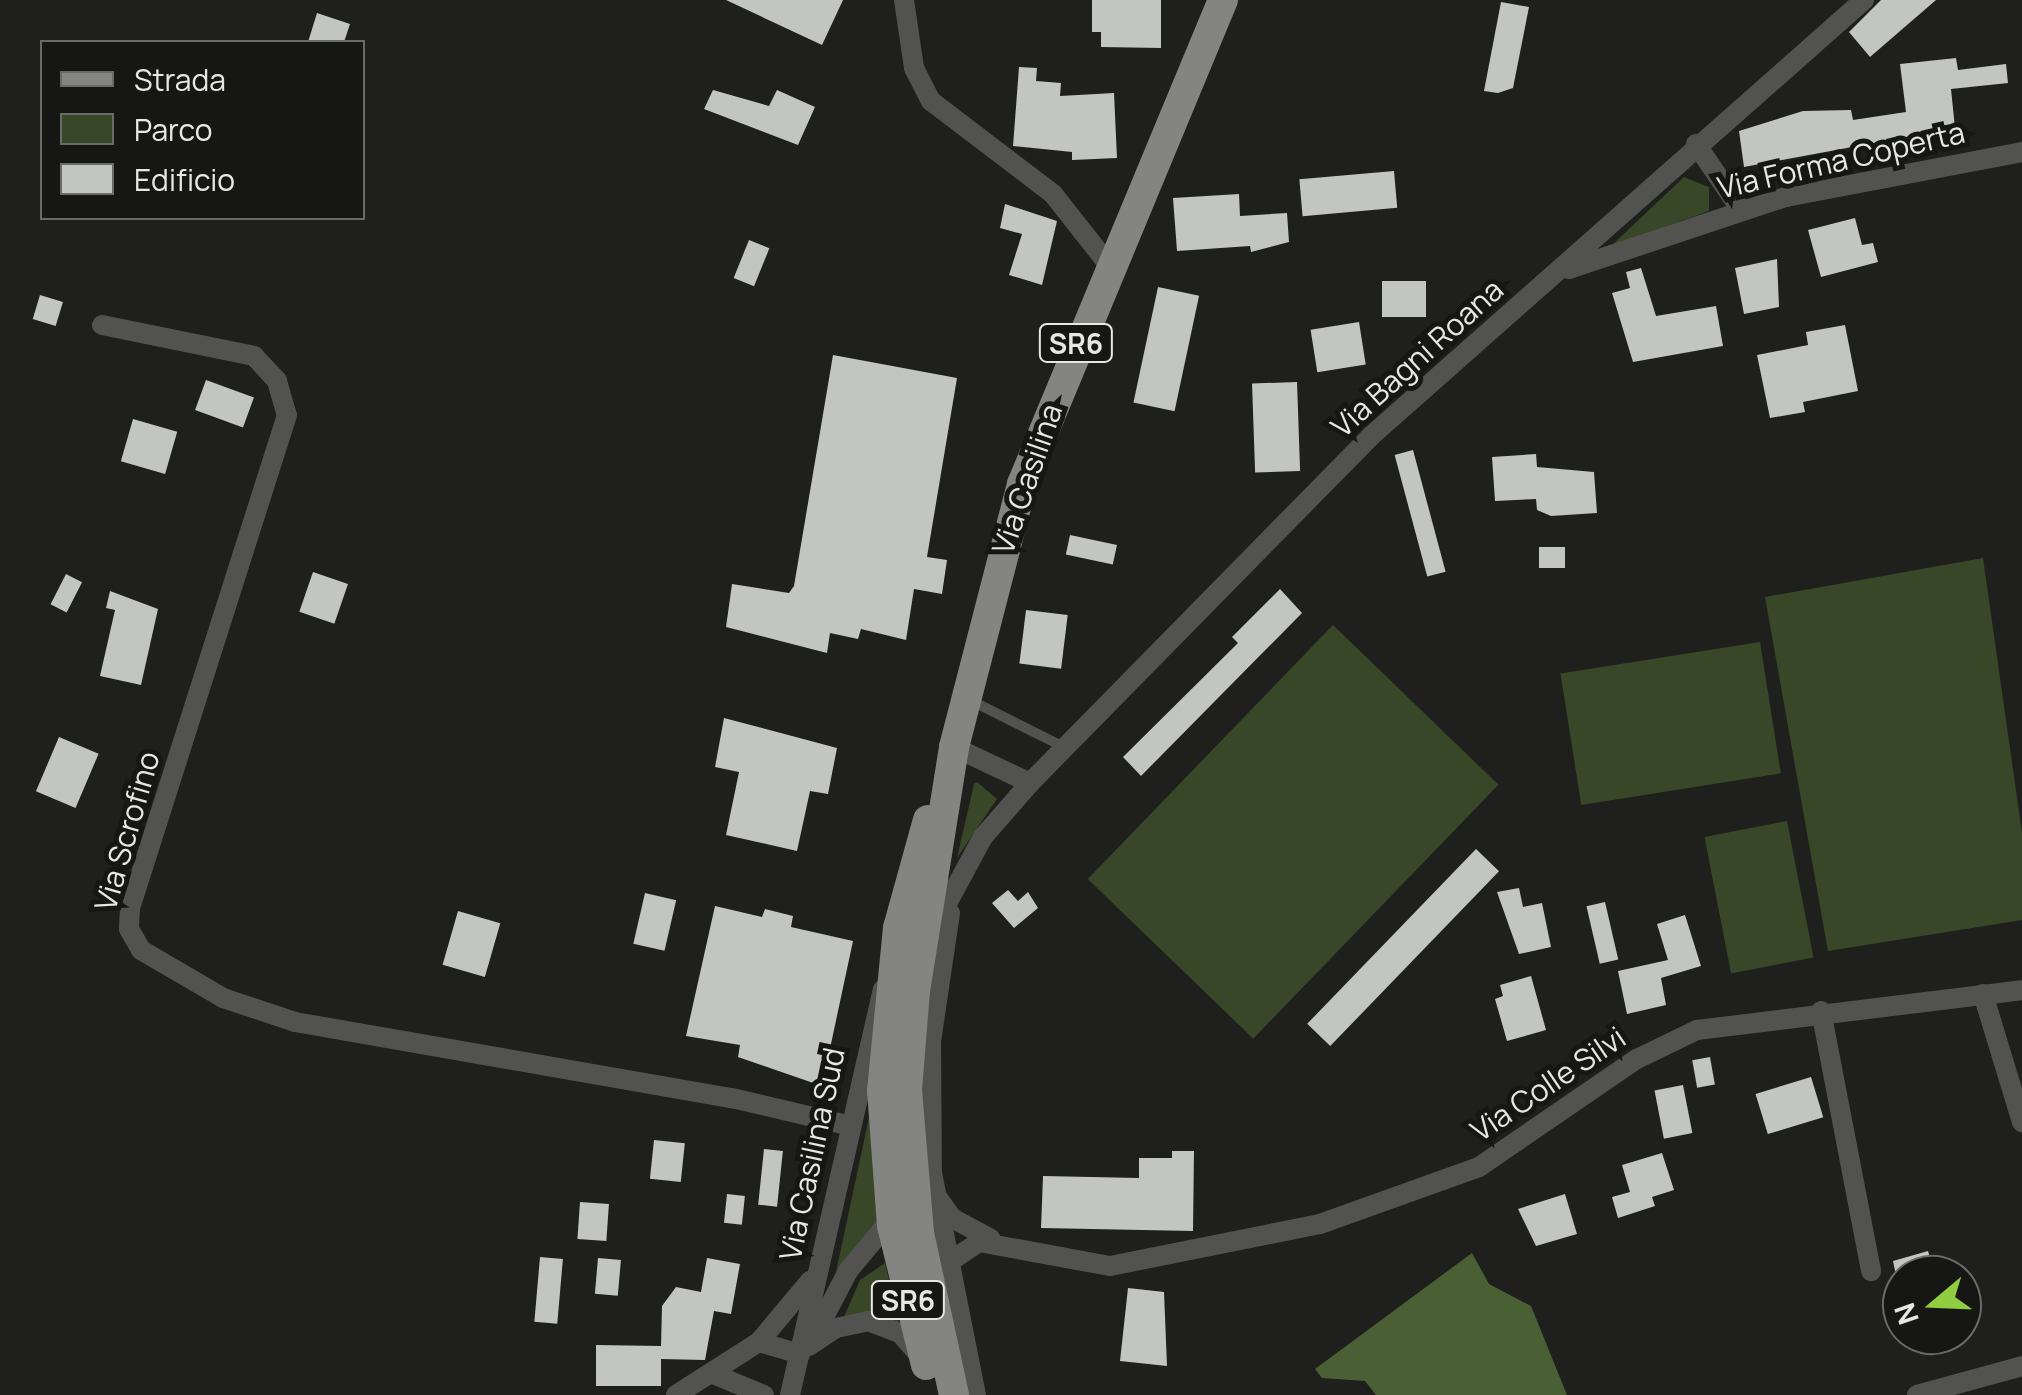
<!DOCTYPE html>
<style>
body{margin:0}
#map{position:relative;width:2022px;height:1395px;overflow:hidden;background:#1f201e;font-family:Manrope,sans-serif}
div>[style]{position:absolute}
.green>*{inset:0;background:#374728;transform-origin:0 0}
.forest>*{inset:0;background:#4a6034}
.building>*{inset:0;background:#c3c5c2;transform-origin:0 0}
.service>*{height:10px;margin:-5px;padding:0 5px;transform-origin:5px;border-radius:5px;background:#525351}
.minor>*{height:20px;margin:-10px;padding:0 10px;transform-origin:10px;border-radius:10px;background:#525351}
.primary>*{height:30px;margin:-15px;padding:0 15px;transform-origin:15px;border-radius:15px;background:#848583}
span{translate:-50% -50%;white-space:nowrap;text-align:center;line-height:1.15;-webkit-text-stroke:10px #161715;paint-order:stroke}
.shield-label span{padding:2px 8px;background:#161715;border:2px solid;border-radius:8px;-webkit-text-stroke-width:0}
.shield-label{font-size:28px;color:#e7e8e6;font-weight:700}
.street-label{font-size:30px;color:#e7e8e6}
.legend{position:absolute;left:40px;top:40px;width:325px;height:180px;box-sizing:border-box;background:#161715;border:2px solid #6a6b69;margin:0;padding:12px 18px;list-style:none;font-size:30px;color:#e7e8e6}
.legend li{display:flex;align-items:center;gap:20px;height:50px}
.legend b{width:50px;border:2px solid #6a6b69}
.north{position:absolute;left:1882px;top:1255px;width:100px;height:100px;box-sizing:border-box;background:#161715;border:2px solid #6a6b69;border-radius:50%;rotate:251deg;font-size:28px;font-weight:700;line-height:40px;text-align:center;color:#e7e8e6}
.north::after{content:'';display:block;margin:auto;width:35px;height:45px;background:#90cd41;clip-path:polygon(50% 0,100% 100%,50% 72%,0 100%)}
</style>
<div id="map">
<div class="green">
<i style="clip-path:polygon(1684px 177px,1709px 187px,1709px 211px,1611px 246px)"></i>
<i style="clip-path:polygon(1983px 558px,2022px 833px,2022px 920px,1828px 951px,1765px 597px)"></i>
<i style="left:1333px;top:625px;width:230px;height:353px;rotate:44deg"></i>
<i style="left:1760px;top:642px;width:133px;height:202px;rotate:81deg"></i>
<i style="clip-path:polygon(977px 782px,997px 799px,957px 858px,974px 784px)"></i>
<i style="left:1787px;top:821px;width:139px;height:84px;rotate:79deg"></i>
<i style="clip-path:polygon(871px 1108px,877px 1222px,836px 1272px)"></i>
<i style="clip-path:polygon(885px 1263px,899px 1322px,844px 1317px,860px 1280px)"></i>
</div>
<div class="forest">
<i style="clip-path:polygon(1472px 1253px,1489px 1284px,1531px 1306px,1567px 1395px,1376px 1395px,1365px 1381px,1322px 1378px,1315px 1369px)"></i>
</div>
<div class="building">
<i style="clip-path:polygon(726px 0,843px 0,822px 45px)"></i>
<i style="clip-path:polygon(1092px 0,1161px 0,1161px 48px,1101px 47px,1101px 32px,1092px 32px)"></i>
<i style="clip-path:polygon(1881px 0,1936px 0,1870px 57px,1849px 32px)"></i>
<i style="clip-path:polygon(1501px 2px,1529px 7px,1513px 88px,1498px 93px,1484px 91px)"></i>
<i style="clip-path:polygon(317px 13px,350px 24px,344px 42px,308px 42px)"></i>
<i style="clip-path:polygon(1956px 58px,1958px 70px,2006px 64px,2008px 83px,1951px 89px,1955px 128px,1744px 167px,1739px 131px,1803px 111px,1851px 110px,1853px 120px,1906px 112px,1900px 64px)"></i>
<i style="clip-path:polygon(1019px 67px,1037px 68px,1036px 81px,1061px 83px,1060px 96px,1114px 93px,1117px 158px,1072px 160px,1072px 152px,1013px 146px)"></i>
<i style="clip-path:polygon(713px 90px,769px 106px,777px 90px,815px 107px,798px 145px,704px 109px)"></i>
<i style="left:1394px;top:171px;width:37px;height:95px;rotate:85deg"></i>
<i style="clip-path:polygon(1239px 194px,1240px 216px,1287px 213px,1289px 242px,1251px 252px,1250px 246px,1177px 251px,1173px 198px)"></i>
<i style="clip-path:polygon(1005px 204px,1057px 221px,1042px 285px,1009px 275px,1022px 234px,1000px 228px)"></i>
<i style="clip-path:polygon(1855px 218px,1862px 245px,1873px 243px,1878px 262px,1821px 277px,1808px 230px)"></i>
<i style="left:749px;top:240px;width:22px;height:41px;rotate:22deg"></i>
<i style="clip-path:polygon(1777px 259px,1779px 307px,1744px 314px,1735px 268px)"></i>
<i style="clip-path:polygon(1641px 268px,1656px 316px,1716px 306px,1723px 346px,1633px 362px,1612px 293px,1630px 288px,1626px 272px)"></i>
<i style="left:1426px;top:281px;width:36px;height:44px;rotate:90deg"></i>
<i style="left:1158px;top:287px;width:42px;height:118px;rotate:12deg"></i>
<i style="left:40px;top:295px;width:24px;height:25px;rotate:17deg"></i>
<i style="left:1359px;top:322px;width:43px;height:49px;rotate:81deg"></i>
<i style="clip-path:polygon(1845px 325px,1858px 391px,1803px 402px,1805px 412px,1770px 418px,1757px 355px,1808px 345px,1806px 332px)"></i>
<i style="clip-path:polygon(833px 355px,957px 378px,927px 557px,947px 560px,942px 594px,914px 589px,906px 640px,861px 629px,858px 639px,830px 633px,827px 653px,726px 627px,732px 584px,789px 593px,794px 586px)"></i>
<i style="left:206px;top:380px;width:51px;height:32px;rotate:20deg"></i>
<i style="left:1297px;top:382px;width:89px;height:45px;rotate:88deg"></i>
<i style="left:133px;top:419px;width:46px;height:44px;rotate:16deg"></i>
<i style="left:1413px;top:450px;width:126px;height:19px;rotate:75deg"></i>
<i style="clip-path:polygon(1536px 454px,1537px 467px,1594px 472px,1597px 513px,1551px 516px,1537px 510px,1536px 499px,1495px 501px,1492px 457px)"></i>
<i style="left:1070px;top:535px;width:48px;height:20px;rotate:12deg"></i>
<i style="left:1565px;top:547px;width:21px;height:26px;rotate:90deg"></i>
<i style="left:313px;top:572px;width:37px;height:42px;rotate:19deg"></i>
<i style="left:66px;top:574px;width:18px;height:34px;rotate:27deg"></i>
<i style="clip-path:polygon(1280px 589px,1302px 613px,1141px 776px,1123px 757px,1238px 643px,1232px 637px)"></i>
<i style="clip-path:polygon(110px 591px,158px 609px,141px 685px,100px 676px,115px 610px,106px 608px)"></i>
<i style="left:1026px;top:610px;width:42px;height:54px;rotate:7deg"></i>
<i style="clip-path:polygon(724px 718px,837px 748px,828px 794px,810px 791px,797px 851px,726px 835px,739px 772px,715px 767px)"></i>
<i style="left:59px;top:737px;width:43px;height:59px;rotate:23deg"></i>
<i style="left:1476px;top:849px;width:32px;height:243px;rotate:44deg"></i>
<i style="clip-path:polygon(1519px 888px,1523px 907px,1542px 903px,1551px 947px,1519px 954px,1497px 892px)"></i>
<i style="clip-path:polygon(1008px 890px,1018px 901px,1028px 892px,1038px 908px,1014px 928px,992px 903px)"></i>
<i style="left:645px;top:893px;width:32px;height:52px;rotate:13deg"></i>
<i style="left:1605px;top:902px;width:59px;height:19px;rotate:77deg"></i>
<i style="clip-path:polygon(715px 906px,762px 917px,765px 909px,793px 916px,791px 927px,853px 941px,822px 1086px,738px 1057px,740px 1045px,686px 1036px)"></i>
<i style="left:458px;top:911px;width:44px;height:56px;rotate:16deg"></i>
<i style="clip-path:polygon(1685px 915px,1701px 966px,1661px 978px,1666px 1005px,1627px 1014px,1618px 971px,1668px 960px,1657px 924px)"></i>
<i style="clip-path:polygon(1531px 976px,1546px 1030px,1507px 1041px,1495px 999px,1503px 996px,1500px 985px)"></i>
<i style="left:1710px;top:1057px;width:28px;height:18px;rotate:80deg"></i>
<i style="left:1811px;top:1077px;width:42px;height:58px;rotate:73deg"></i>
<i style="left:1683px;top:1085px;width:49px;height:29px;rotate:79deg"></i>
<i style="left:654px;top:1140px;width:31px;height:39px;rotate:6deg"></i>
<i style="left:764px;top:1149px;width:19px;height:56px;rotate:6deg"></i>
<i style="clip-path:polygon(1172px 1151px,1194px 1151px,1193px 1231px,1041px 1228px,1043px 1176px,1139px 1178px,1139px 1158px,1172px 1158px)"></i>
<i style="clip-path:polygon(1662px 1153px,1674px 1190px,1652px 1197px,1655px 1206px,1618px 1218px,1612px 1197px,1630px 1192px,1622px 1165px)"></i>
<i style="left:727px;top:1194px;width:18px;height:29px;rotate:6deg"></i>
<i style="clip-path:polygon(1565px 1194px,1577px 1234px,1536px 1246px,1518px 1209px)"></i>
<i style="left:580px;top:1202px;width:29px;height:37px;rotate:4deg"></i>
<i style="clip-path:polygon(1928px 1251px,1935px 1275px,1896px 1275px,1893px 1261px)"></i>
<i style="left:540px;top:1257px;width:23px;height:65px;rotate:5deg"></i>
<i style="left:598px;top:1258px;width:23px;height:36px;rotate:5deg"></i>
<i style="clip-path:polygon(707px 1258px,740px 1264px,731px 1314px,714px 1311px,705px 1360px,661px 1359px,661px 1386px,596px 1386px,596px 1345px,661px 1346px,662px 1306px,676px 1287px,701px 1292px)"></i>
<i style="clip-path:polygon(1128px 1288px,1164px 1292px,1167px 1366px,1120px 1361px)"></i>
</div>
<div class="service">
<i style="left:972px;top:701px;width:103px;rotate:26.6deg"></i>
</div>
<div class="minor">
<i style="left:904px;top:0;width:69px;rotate:81.6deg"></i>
<i style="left:914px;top:68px;width:37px;rotate:63deg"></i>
<i style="left:931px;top:101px;width:153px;rotate:37.3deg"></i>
<i style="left:1053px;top:194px;width:89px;rotate:51.8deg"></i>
<i style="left:1696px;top:144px;width:80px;rotate:55.7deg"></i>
<i style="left:1569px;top:269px;width:229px;rotate:-18.4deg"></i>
<i style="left:1786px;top:197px;width:240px;rotate:-10.8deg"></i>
<i style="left:102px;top:325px;width:155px;rotate:11.5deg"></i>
<i style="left:254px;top:356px;width:34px;rotate:47deg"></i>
<i style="left:277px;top:381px;width:35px;rotate:74deg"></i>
<i style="left:287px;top:415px;width:517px;rotate:107.66deg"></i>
<i style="left:130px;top:908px;width:21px;rotate:93deg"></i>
<i style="left:129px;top:929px;width:24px;rotate:60deg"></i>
<i style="left:141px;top:950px;width:95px;rotate:30.3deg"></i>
<i style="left:223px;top:998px;width:76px;rotate:18.4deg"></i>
<i style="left:295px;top:1022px;width:444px;rotate:9.9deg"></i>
<i style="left:732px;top:1098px;width:118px;rotate:13.2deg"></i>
<i style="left:954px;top:747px;width:84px;rotate:25.3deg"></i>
<i style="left:950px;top:913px;width:130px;rotate:98.4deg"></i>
<i style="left:931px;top:1042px;width:131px;rotate:89.6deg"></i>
<i style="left:932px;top:1173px;width:226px;rotate:78.8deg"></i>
<i style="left:930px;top:935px;width:111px;rotate:-61.6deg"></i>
<i style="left:983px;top:837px;width:72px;rotate:-49deg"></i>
<i style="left:1030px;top:783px;width:487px;rotate:-45.5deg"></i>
<i style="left:1371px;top:436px;width:658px;rotate:-41.49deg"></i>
<i style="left:1983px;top:994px;width:134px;rotate:73.1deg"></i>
<i style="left:1821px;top:1011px;width:265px;rotate:79.1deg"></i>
<i style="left:937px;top:1197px;width:26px;rotate:54deg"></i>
<i style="left:952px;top:1218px;width:44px;rotate:28.3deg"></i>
<i style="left:945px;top:1265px;width:41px;rotate:-34.1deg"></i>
<i style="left:979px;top:1242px;width:133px;rotate:10.4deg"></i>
<i style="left:1110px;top:1266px;width:214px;rotate:-11.3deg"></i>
<i style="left:1320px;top:1224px;width:169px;rotate:-19.7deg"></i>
<i style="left:1479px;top:1167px;width:191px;rotate:-34.4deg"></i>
<i style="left:1637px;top:1059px;width:67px;rotate:-25.8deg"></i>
<i style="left:1697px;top:1030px;width:327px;rotate:-7deg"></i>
<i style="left:812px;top:1340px;width:78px;rotate:-62.4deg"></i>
<i style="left:848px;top:1271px;width:70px;rotate:-50.2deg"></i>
<i style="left:759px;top:1342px;width:43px;rotate:16.3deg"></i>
<i style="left:809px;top:1346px;width:32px;rotate:-34deg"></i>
<i style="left:836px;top:1328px;width:33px;rotate:-12deg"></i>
<i style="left:868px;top:1321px;width:34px;rotate:21deg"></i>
<i style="left:900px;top:1333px;width:30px;rotate:49deg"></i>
<i style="left:713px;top:1374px;width:55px;rotate:22.4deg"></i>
<i style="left:676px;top:1395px;width:98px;rotate:-32.6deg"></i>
<i style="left:759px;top:1342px;width:80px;rotate:-50.1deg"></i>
<i style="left:790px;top:1395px;width:416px;rotate:-77.1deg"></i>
<i style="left:1917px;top:1395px;width:109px;rotate:-15.4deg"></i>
</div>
<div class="primary">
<i style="left:926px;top:1365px;width:143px;rotate:-103.7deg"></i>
<i style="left:892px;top:1226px;width:135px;rotate:-94.2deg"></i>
<i style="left:882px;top:1091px;width:164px;rotate:-84.4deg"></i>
<i style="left:898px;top:928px;width:112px;rotate:-74.5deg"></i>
<i style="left:954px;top:1395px;width:166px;rotate:-102.2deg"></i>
<i style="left:919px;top:1233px;width:144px;rotate:-94.8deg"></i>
<i style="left:907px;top:1090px;width:99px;rotate:-85.4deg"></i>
<i style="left:915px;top:991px;width:247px;rotate:-80.9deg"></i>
<i style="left:954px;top:747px;width:272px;rotate:-75.5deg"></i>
<i style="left:1022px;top:484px;width:524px;rotate:-67.45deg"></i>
</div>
<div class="shield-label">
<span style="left:1076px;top:343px">SR6</span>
<span style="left:908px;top:1300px">SR6</span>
</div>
<div class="street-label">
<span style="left:1841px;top:160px;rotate:-13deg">Via Forma Coperta</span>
<span style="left:1417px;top:358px;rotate:-42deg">Via Bagni Roana</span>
<span style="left:1027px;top:479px;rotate:-71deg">Via Casilina</span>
<span style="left:127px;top:831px;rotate:-74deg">Via Scrofino</span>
<span style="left:1548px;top:1084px;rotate:-34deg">Via Colle Silvi</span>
<span style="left:812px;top:1154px;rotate:-78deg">Via Casilina Sud</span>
</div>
<ul class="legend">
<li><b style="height:12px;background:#848583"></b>Strada</li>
<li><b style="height:28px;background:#374728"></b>Parco</li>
<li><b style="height:28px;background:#c3c5c2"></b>Edificio</li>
</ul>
<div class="north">N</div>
</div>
